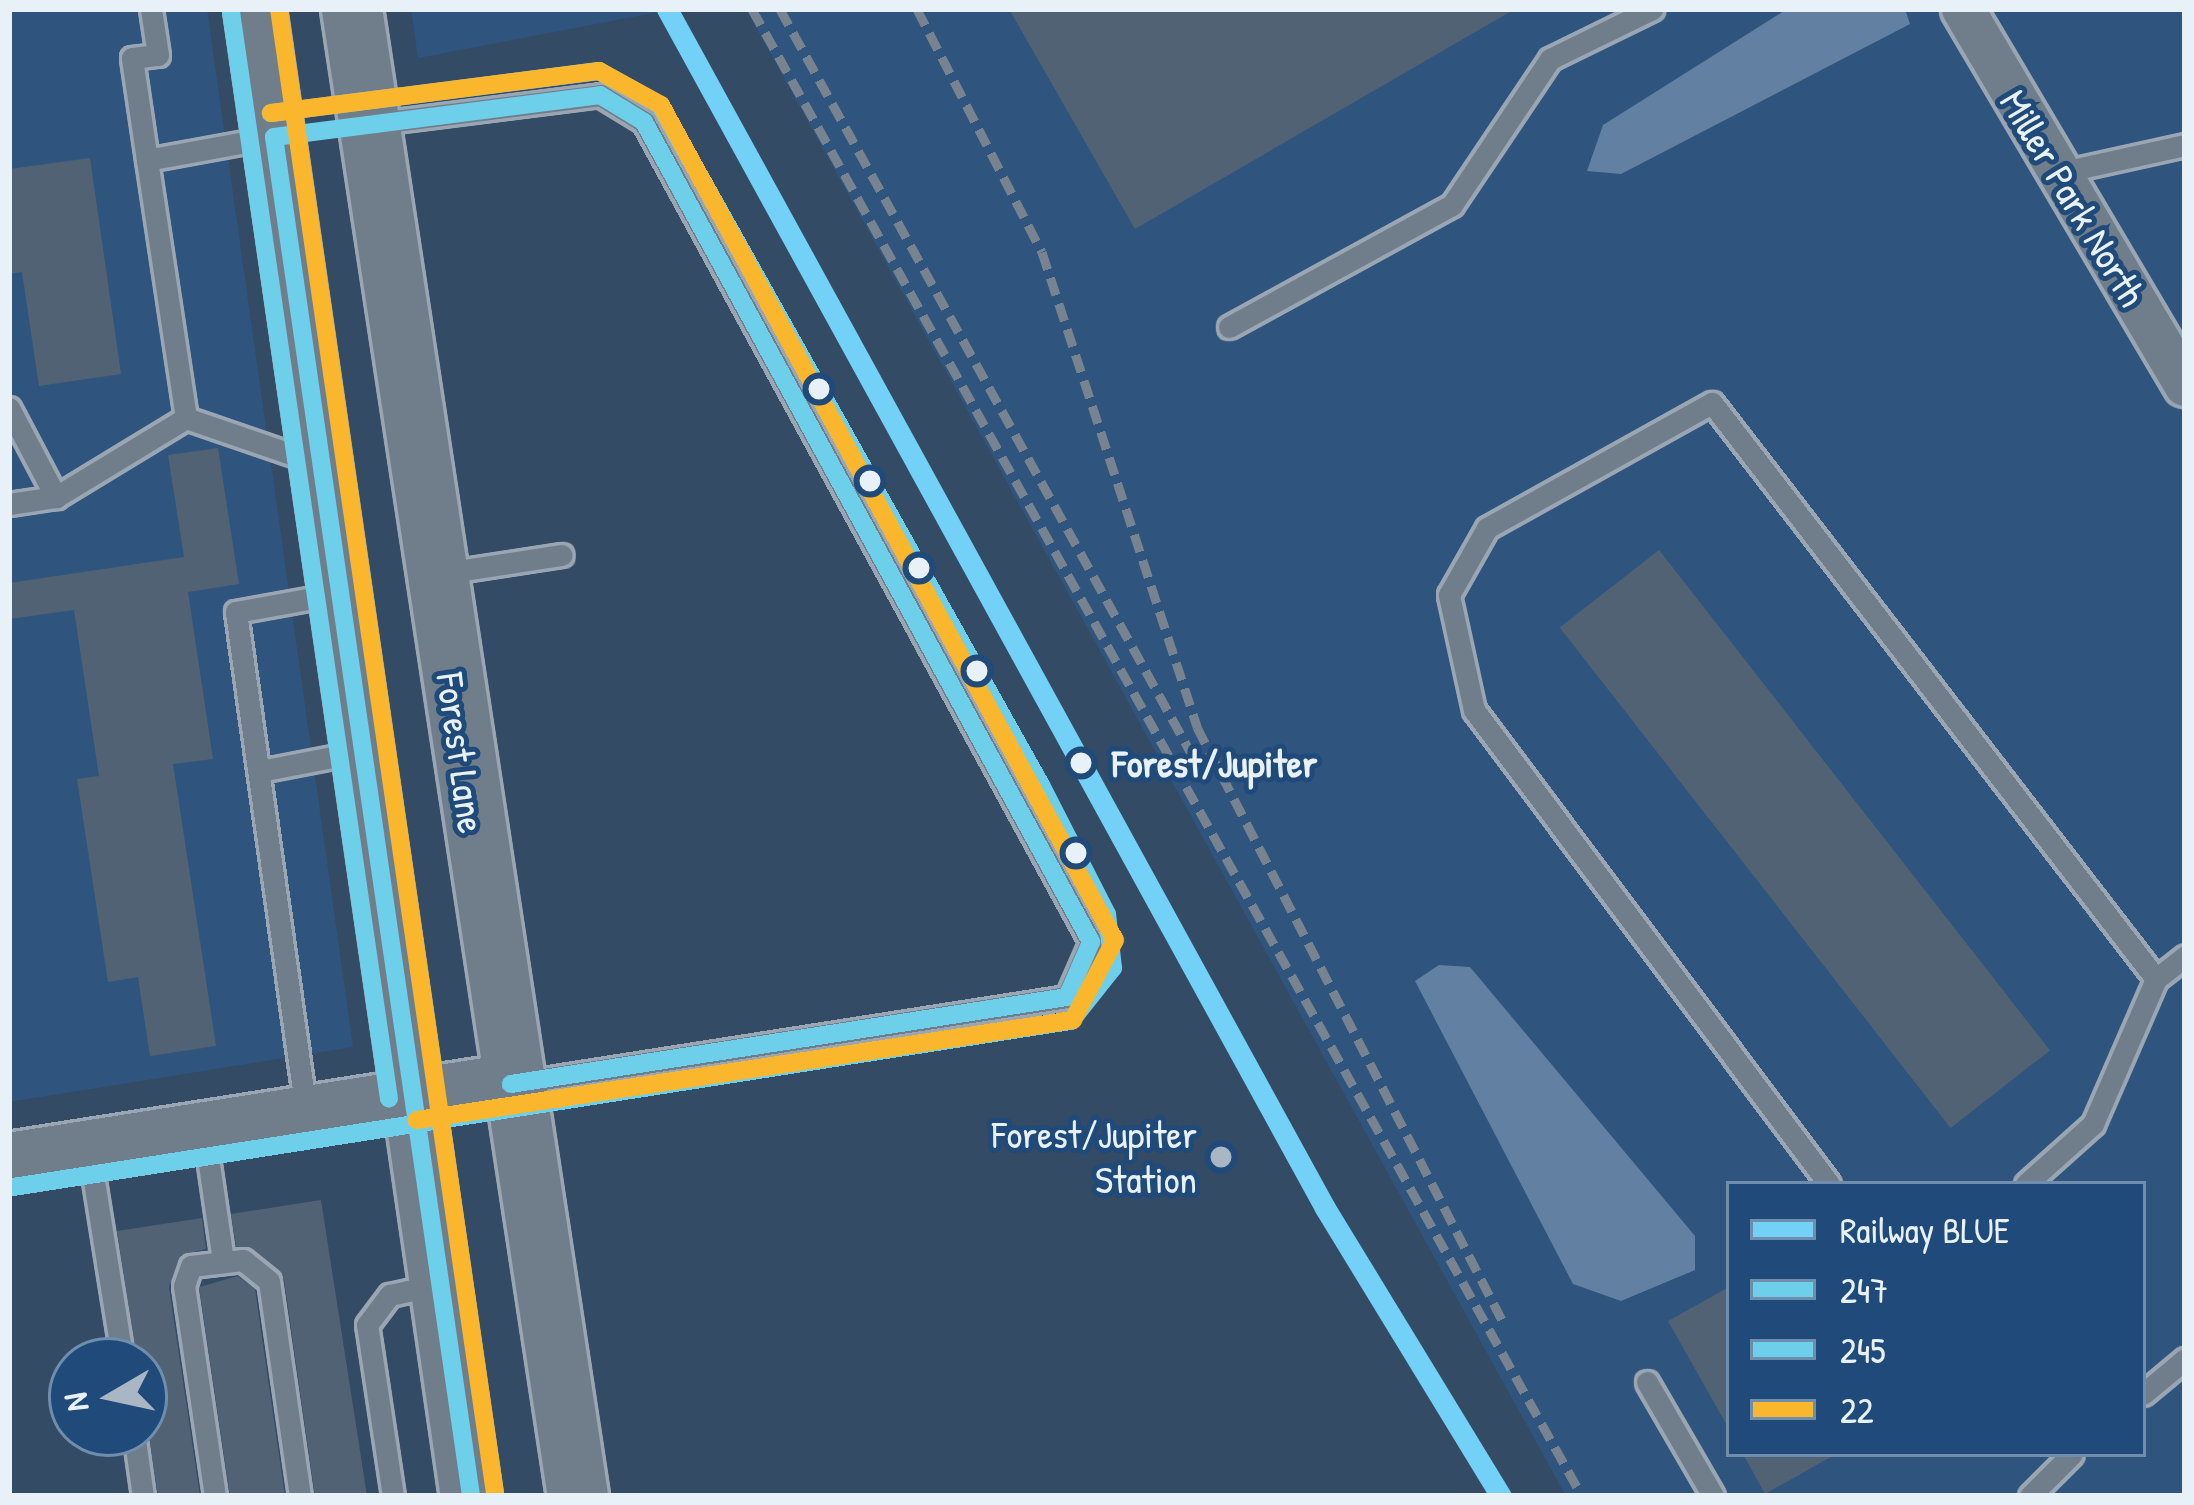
<!DOCTYPE html>
<style>
body{margin:0}
#map{position:relative;width:2194px;height:1505px;overflow:hidden;background:#344b65;font-family:"Patrick Hand",sans-serif}
div>[style]{position:absolute}
.built>*{inset:0;background:#2f557f}
.water>*{inset:0;background:#6280a1}
.building>*{inset:0;background:#516275;transform-origin:0 0}
.roads{filter:drop-shadow(3px 0 #9aa6b3) drop-shadow(-3px 0 #9aa6b3) drop-shadow(0 3px #9aa6b3) drop-shadow(0 -3px #9aa6b3)}
.lane>*{height:21px;margin:-10.5px;padding:0 10.5px;transform-origin:10.5px;border-radius:10.5px;background:#707e8c}
.street>*{height:42px;margin:-21px;padding:0 21px;transform-origin:21px;border-radius:21px;background:#707e8c}
.secondary>*{height:60px;margin:-30px;padding:0 30px;transform-origin:30px;border-radius:30px;background:#707e8c}
.rail>*{height:9px;margin-top:-4.5px;transform-origin:0;background:repeating-linear-gradient(90deg,#778390 0 18px,transparent 0 27px)}
.bus-1>*{height:18px;margin:-9px;padding:0 9px;transform-origin:9px;border-radius:9px;background:#6ecfeb}
.bus-2>*{height:18px;margin:-9px;padding:0 9px;transform-origin:9px;border-radius:9px;background:#6ecfeb}
.bus-3>*{height:18px;margin:-9px;padding:0 9px;transform-origin:9px;border-radius:9px;background:#fab62d}
.rail-1>*{height:21px;margin:-10.5px;padding:0 10.5px;transform-origin:10.5px;border-radius:10.5px;background:#73d0f6}
.dots>*{width:33px;height:33px;translate:-50% -50%;box-sizing:border-box;border:6px solid #1f4a7a;border-radius:50%}
span{translate:-50% -50%;white-space:nowrap;text-align:center;line-height:1.15;-webkit-text-stroke:10px #1f4a7a;paint-order:stroke}
.street-label{font-size:39px;color:#e8f1f8}
.stop-label{font-size:39px;color:#e8f1f8;font-weight:700}
.left{translate:0 -50%;text-align:left}
.poi-label{font-size:39px;color:#e8f1f8}
.right{translate:-100% -50%;text-align:right}
.frame{position:absolute;inset:0;border:12px solid #e8f1f8;pointer-events:none}
.legend{position:absolute;left:1726px;top:1181px;width:420px;height:276px;box-sizing:border-box;background:#1f4a7a;border:3px solid #6f8dac;margin:0;padding:15px 21px;list-style:none;font-size:36px;color:#e8f1f8}
.legend li{display:flex;align-items:center;gap:24px;height:60px}
.legend b{width:60px;border:3px solid #6f8dac}
.north{position:absolute;left:48px;top:1337px;width:120px;height:120px;box-sizing:border-box;background:#1f4a7a;border:3px solid #6f8dac;border-radius:50%;rotate:261deg;font-size:33px;font-weight:700;line-height:48px;text-align:center;color:#e8f1f8}
.north::after{content:'';display:block;margin:auto;width:42px;height:54px;background:#a9b7c5;clip-path:polygon(50% 0,100% 100%,50% 72%,0 100%)}
</style>
<div id="map">
<div class="built">
<i style="clip-path:polygon(9px 9px,207px 9px,353px 1047px,9px 1102px)"></i>
<i style="clip-path:polygon(411px 9px,674px 9px,418px 58px)"></i>
<i style="clip-path:polygon(evenodd,746px 9px,2185px 9px,2185px 1496px,1566px 1496px,746px 9px,1729px 1184px,2143px 1184px,2143px 1454px,1729px 1454px,1729px 1184px)"></i>
</div>
<div class="water">
<i style="clip-path:polygon(1787px 9px,1905px 9px,1910px 24px,1621px 174px,1587px 171px,1603px 125px)"></i>
<i style="clip-path:polygon(1439px 965px,1470px 967px,1695px 1236px,1695px 1270px,1621px 1301px,1573px 1284px,1415px 981px)"></i>
</div>
<div class="building">
<i style="clip-path:polygon(1009px 9px,1515px 9px,1135px 229px)"></i>
<i style="clip-path:polygon(90px 158px,121px 374px,39px 386px,22px 272px,9px 274px,9px 169px)"></i>
<i style="clip-path:polygon(218px 448px,239px 584px,188px 592px,213px 759px,173px 764px,216px 1046px,150px 1056px,138px 977px,108px 982px,77px 779px,99px 776px,74px 610px,9px 619px,9px 583px,184px 557px,168px 455px)"></i>
<i style="left:1659px;top:550px;width:635px;height:126px;rotate:52deg"></i>
<i style="clip-path:polygon(321px 1200px,367px 1496px,315px 1496px,284px 1279px,236px 1246px,231px 1214px)"></i>
<i style="clip-path:polygon(202px 1218px,206px 1249px,181px 1255px,169px 1287px,200px 1496px,158px 1496px,117px 1231px)"></i>
<i style="clip-path:polygon(238px 1276px,255px 1289px,285px 1496px,230px 1496px,199px 1287px)"></i>
<i style="clip-path:polygon(1729px 1287px,1729px 1429px,1668px 1321px)"></i>
<i style="clip-path:polygon(1743px 1454px,1836px 1454px,1765px 1494px)"></i>
</div>
<div class="roads">
<div class="lane">
<i style="left:371px;top:124px;width:231px;rotate:-7.2deg"></i>
<i style="left:600px;top:95px;width:52px;rotate:31.5deg"></i>
<i style="left:644px;top:122px;width:934px;rotate:61.4deg"></i>
<i style="left:1091px;top:942px;width:60px;rotate:113.6deg"></i>
<i style="left:1067px;top:997px;width:556px;rotate:171.1deg"></i>
<i style="left:267px;top:138px;width:122px;rotate:169.6deg"></i>
<i style="left:147px;top:160px;width:261px;rotate:81.4deg"></i>
<i style="left:186px;top:418px;width:139px;rotate:19deg"></i>
<i style="left:147px;top:160px;width:103px;rotate:-98.4deg"></i>
<i style="left:132px;top:58px;width:26px;rotate:-7deg"></i>
<i style="left:158px;top:55px;width:47px;rotate:-98.7deg"></i>
<i style="left:2058px;top:173px;width:130px;rotate:-12.4deg"></i>
<i style="left:1229px;top:327px;width:254px;rotate:-28.7deg"></i>
<i style="left:1452px;top:205px;width:176px;rotate:-56.1deg"></i>
<i style="left:1550px;top:59px;width:114px;rotate:-26.1deg"></i>
<i style="left:9px;top:408px;width:101px;rotate:62.2deg"></i>
<i style="left:9px;top:504px;width:48px;rotate:-8.5deg"></i>
<i style="left:56px;top:497px;width:152px;rotate:-31.3deg"></i>
<i style="left:444px;top:573px;width:119px;rotate:-8.7deg"></i>
<i style="left:260px;top:771px;width:101px;rotate:-10.9deg"></i>
<i style="left:306px;top:1111px;width:504px;rotate:-97.99deg"></i>
<i style="left:236px;top:612px;width:101px;rotate:-10.3deg"></i>
<i style="left:205px;top:1137px;width:125px;rotate:81.7deg"></i>
<i style="left:90px;top:1156px;width:208px;rotate:80.9deg"></i>
<i style="left:1829px;top:1184px;width:592px;rotate:-126.83deg"></i>
<i style="left:1474px;top:710px;width:118px;rotate:-102.3deg"></i>
<i style="left:1449px;top:595px;width:77px;rotate:-60.4deg"></i>
<i style="left:1487px;top:528px;width:257px;rotate:-29.1deg"></i>
<i style="left:1712px;top:403px;width:727px;rotate:52.37deg"></i>
<i style="left:2156px;top:979px;width:37px;rotate:-38deg"></i>
<i style="left:2026px;top:1184px;width:90px;rotate:-41.8deg"></i>
<i style="left:2093px;top:1124px;width:158px;rotate:-66.5deg"></i>
<i style="left:1647px;top:1382px;width:132px;rotate:59.9deg"></i>
<i style="left:2143px;top:1394px;width:55px;rotate:-39.8deg"></i>
<i style="left:134px;top:1433px;width:64px;rotate:81.9deg"></i>
<i style="left:215px;top:1496px;width:212px;rotate:-98.4deg"></i>
<i style="left:184px;top:1286px;width:21px;rotate:-71deg"></i>
<i style="left:191px;top:1266px;width:52px;rotate:-6.6deg"></i>
<i style="left:243px;top:1260px;width:33px;rotate:39deg"></i>
<i style="left:269px;top:1281px;width:217px;rotate:81.8deg"></i>
<i style="left:393px;top:1496px;width:173px;rotate:-98.6deg"></i>
<i style="left:367px;top:1325px;width:38px;rotate:-53deg"></i>
<i style="left:390px;top:1295px;width:46px;rotate:-12.5deg"></i>
<i style="left:2030px;top:1496px;width:59px;rotate:-45deg"></i>
</div>
<div class="street">
<i style="left:1963px;top:9px;width:437px;rotate:59.4deg"></i>
</div>
<div class="secondary">
<i style="left:255px;top:9px;width:1503px;rotate:81.74deg"></i>
<i style="left:352px;top:9px;width:1504px;rotate:81.36deg"></i>
<i style="left:9px;top:1163px;width:508px;rotate:-8.94deg"></i>
</div>
</div>
<div class="rail">
<i style="left:752px;top:9px;width:1703px;rotate:60.83deg"></i>
<i style="left:780px;top:9px;width:858px;rotate:61.08deg"></i>
<i style="left:917px;top:9px;width:273px;rotate:62.8deg"></i>
<i style="left:1042px;top:252px;width:500px;rotate:71.9deg"></i>
<i style="left:1197px;top:727px;width:669px;rotate:62.78deg"></i>
</div>
<div class="bus-1">
<i style="left:274px;top:137px;width:329px;rotate:-7.3deg"></i>
<i style="left:600px;top:95px;width:52px;rotate:31.5deg"></i>
<i style="left:644px;top:122px;width:934px;rotate:61.4deg"></i>
<i style="left:1091px;top:942px;width:60px;rotate:113.6deg"></i>
<i style="left:1067px;top:997px;width:563px;rotate:171.11deg"></i>
<i style="left:274px;top:137px;width:1373px;rotate:81.75deg"></i>
</div>
<div class="bus-2">
<i style="left:231px;top:12px;width:1098px;rotate:81.73deg"></i>
<i style="left:13px;top:1187px;width:1071px;rotate:-8.92deg"></i>
<i style="left:1071px;top:1021px;width:68px;rotate:-51.6deg"></i>
<i style="left:1113px;top:968px;width:54px;rotate:-96.3deg"></i>
<i style="left:1107px;top:914px;width:145px;rotate:-117.1deg"></i>
<i style="left:1041px;top:785px;width:779px;rotate:-119.26deg"></i>
<i style="left:660px;top:105px;width:70px;rotate:-150.9deg"></i>
<i style="left:599px;top:71px;width:331px;rotate:172.7deg"></i>
</div>
<div class="bus-3">
<i style="left:279px;top:9px;width:1500px;rotate:81.72deg"></i>
<i style="left:271px;top:113px;width:331px;rotate:-7.3deg"></i>
<i style="left:599px;top:71px;width:71px;rotate:28.7deg"></i>
<i style="left:661px;top:105px;width:950px;rotate:61.47deg"></i>
<i style="left:1115px;top:940px;width:90px;rotate:117.7deg"></i>
<i style="left:1073px;top:1020px;width:664px;rotate:171.33deg"></i>
</div>
<div class="rail-1">
<i style="left:667px;top:9px;width:1368px;rotate:61.24deg"></i>
<i style="left:1325px;top:1208px;width:338px;rotate:58.6deg"></i>
</div>
<div class="dots">
<i style="left:819px;top:389px;background:#e8f1f8"></i>
<i style="left:870px;top:481px;background:#e8f1f8"></i>
<i style="left:919px;top:568px;background:#e8f1f8"></i>
<i style="left:977px;top:671px;background:#e8f1f8"></i>
<i style="left:1081px;top:763px;background:#e8f1f8"></i>
<i style="left:1076px;top:853px;background:#e8f1f8"></i>
<i style="left:1221px;top:1157px;background:#a9b7c5"></i>
</div>
<div class="street-label">
<span style="left:2073px;top:198px;rotate:59deg">Miller Park North</span>
<span style="left:461px;top:753px;rotate:82deg">Forest Lane</span>
</div>
<div class="stop-label">
<span class="left" style="left:1112px;top:763px">Forest/Jupiter</span>
</div>
<div class="poi-label">
<span class="right" style="left:1197px;top:1157px">Forest/Jupiter<br>Station</span>
</div>
<div class="frame"></div>
<ul class="legend">
<li><b style="height:15px;background:#73d0f6"></b>Railway BLUE</li>
<li><b style="height:15px;background:#6ecfeb"></b>247</li>
<li><b style="height:15px;background:#6ecfeb"></b>245</li>
<li><b style="height:15px;background:#fab62d"></b>22</li>
</ul>
<div class="north">N</div>
</div>
